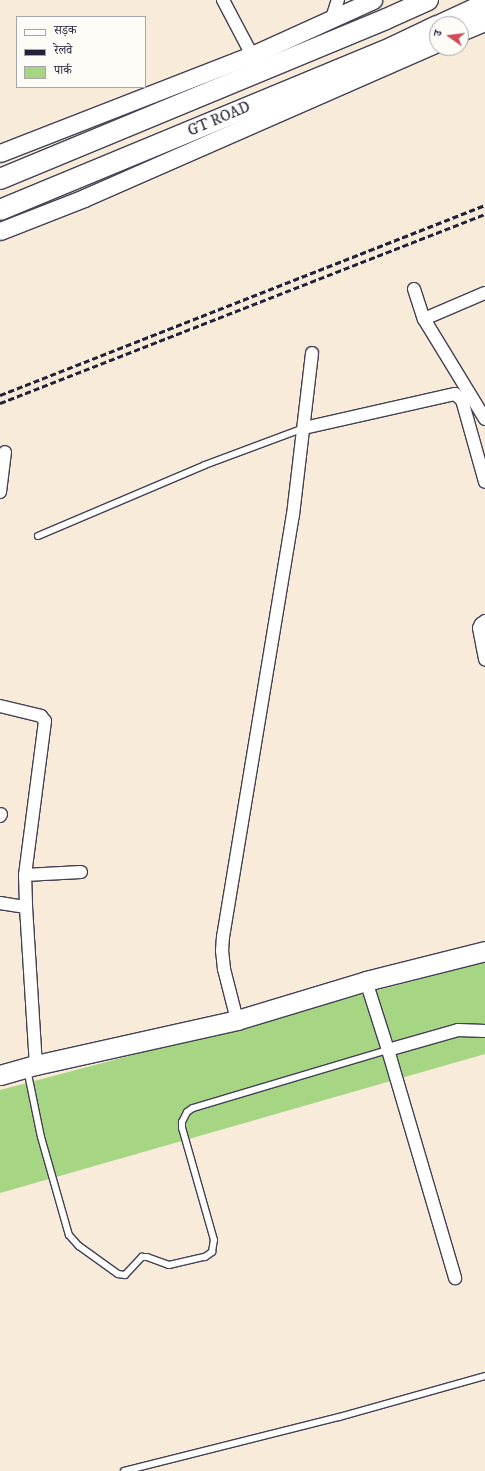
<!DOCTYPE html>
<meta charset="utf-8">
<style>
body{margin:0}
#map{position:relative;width:485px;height:1471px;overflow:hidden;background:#f8ebd9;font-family:"IM FELL DW Pica","Noto Serif Devanagari",serif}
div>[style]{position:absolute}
.green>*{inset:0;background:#a6d583}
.roads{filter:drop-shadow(1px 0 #424053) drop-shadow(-1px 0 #424053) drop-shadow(0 1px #424053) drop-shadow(0 -1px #424053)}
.service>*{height:6px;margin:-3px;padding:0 3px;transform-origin:3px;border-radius:3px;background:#fff}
.minor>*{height:12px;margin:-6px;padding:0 6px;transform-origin:6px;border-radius:6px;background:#fff}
.secondary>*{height:17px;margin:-8.5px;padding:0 8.5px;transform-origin:8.5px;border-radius:8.5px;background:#fff}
.primary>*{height:19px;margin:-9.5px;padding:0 9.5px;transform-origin:9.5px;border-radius:9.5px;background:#fff}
.trunk>*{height:20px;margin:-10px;padding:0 10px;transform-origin:10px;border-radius:10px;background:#fff}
.rail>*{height:3px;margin-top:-1.5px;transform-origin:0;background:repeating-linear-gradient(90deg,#22223b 0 6px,transparent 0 9px)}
span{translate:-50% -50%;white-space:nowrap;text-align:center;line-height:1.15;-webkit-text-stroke:3.5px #fdfcf7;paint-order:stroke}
.street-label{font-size:15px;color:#22223b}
.legend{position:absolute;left:16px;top:16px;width:130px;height:72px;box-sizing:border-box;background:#fdfcf7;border:1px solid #a5a5ac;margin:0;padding:5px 7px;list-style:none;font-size:12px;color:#22223b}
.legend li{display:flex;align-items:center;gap:8px;height:20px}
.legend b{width:20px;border:1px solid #a5a5ac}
.north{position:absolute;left:429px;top:16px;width:40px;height:40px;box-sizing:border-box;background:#fdfcf7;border:1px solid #a5a5ac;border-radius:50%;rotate:284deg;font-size:11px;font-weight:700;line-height:16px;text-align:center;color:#22223b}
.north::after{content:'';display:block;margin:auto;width:14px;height:18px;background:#d1495b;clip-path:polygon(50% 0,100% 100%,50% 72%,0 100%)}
</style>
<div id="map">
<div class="green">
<i style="clip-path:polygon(485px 962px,485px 1054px,0 1193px,0 1090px)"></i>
</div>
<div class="roads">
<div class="service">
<i style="left:38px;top:536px;width:181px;rotate:-23deg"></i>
<i style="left:205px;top:465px;width:106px;rotate:-20.5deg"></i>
<i style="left:27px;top:1069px;width:69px;rotate:78.4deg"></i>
<i style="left:41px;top:1137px;width:102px;rotate:74.1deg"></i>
<i style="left:69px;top:1235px;width:15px;rotate:48deg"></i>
<i style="left:79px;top:1246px;width:48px;rotate:35.7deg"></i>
<i style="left:118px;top:1274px;width:7px;rotate:8deg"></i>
<i style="left:125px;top:1275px;width:25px;rotate:-47deg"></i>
<i style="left:142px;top:1257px;width:5px"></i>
<i style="left:147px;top:1257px;width:23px;rotate:20deg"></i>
<i style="left:169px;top:1265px;width:37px;rotate:-13deg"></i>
<i style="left:205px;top:1257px;width:9px;rotate:-36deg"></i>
<i style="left:212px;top:1252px;width:12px;rotate:-81deg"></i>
<i style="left:214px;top:1240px;width:116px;rotate:-105.9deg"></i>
<i style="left:182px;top:1128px;width:6px;rotate:-90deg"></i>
<i style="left:182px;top:1122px;width:11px;rotate:-63deg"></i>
<i style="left:187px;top:1112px;width:7px;rotate:-34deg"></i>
<i style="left:193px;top:1108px;width:203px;rotate:-16.6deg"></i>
<i style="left:124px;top:1471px;width:222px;rotate:-14.1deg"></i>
<i style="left:339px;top:1417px;width:152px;rotate:-15.7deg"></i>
</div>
<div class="minor">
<i style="left:223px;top:0;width:62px;rotate:62.2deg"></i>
<i style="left:332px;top:18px;width:19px;rotate:-72deg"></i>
<i style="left:414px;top:289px;width:32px;rotate:72deg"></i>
<i style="left:424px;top:319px;width:117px;rotate:58.6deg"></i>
<i style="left:424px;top:319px;width:66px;rotate:-23.1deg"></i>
<i style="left:304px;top:428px;width:155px;rotate:-12.7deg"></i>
<i style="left:455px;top:394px;width:9px;rotate:41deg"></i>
<i style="left:462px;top:400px;width:85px;rotate:74.3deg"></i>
<i style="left:0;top:492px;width:40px;rotate:-82.9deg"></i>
<i style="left:485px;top:621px;width:5px;rotate:143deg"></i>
<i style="left:481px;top:624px;width:4px;rotate:117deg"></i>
<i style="left:479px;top:628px;width:32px;rotate:79deg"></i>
<i style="left:0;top:706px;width:42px;rotate:13.7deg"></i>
<i style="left:41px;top:716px;width:6px;rotate:51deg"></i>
<i style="left:45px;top:721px;width:155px;rotate:97.4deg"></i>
<i style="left:25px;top:875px;width:32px;rotate:88deg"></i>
<i style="left:0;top:816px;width:2px;rotate:-63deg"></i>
<i style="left:25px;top:875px;width:56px;rotate:-3.1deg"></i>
<i style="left:0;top:903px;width:26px;rotate:9deg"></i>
<i style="left:26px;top:907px;width:158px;rotate:86.4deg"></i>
<i style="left:366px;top:981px;width:72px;rotate:72.3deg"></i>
<i style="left:388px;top:1050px;width:238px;rotate:73.6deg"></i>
<i style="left:237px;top:1020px;width:53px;rotate:-104.3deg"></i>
<i style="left:224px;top:969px;width:18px;rotate:-96deg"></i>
<i style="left:222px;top:951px;width:14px;rotate:-86deg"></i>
<i style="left:223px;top:937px;width:428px;rotate:-80.6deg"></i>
<i style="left:293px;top:515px;width:163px;rotate:-83.3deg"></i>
<i style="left:388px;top:1050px;width:73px;rotate:-15.9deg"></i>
<i style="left:458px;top:1030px;width:27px;rotate:2deg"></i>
</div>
<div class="secondary">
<i style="left:461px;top:32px;width:26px;rotate:-23deg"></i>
<i style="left:0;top:153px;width:270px;rotate:-21.3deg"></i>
<i style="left:252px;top:55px;width:133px;rotate:-24.4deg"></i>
<i style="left:0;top:231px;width:90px;rotate:-21.4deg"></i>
<i style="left:84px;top:198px;width:386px;rotate:-23.7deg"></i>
</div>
<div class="primary">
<i style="left:0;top:1075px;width:37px;rotate:-16deg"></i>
<i style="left:36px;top:1065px;width:206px;rotate:-12.6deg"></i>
<i style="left:237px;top:1020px;width:135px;rotate:-16.8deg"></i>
<i style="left:366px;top:981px;width:123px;rotate:-14.1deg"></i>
</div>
<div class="trunk">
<i style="left:442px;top:24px;width:47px;rotate:-24.9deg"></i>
<i style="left:0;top:179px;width:418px;rotate:-22.5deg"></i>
<i style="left:386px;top:19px;width:46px;rotate:-24.3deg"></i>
<i style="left:0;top:210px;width:425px;rotate:-22.5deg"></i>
<i style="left:393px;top:47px;width:49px;rotate:-25.5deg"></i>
</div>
</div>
<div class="rail">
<i style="left:0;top:395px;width:521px;rotate:-21.39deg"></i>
<i style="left:0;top:403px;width:521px;rotate:-21.29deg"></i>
</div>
<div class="street-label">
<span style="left:219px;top:119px;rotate:-23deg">GT ROAD</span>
</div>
<ul class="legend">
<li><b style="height:5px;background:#fff"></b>सड़क</li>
<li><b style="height:5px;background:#22223b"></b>रेलवे</li>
<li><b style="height:11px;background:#a6d583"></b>पार्क</li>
</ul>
<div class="north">उ</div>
</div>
